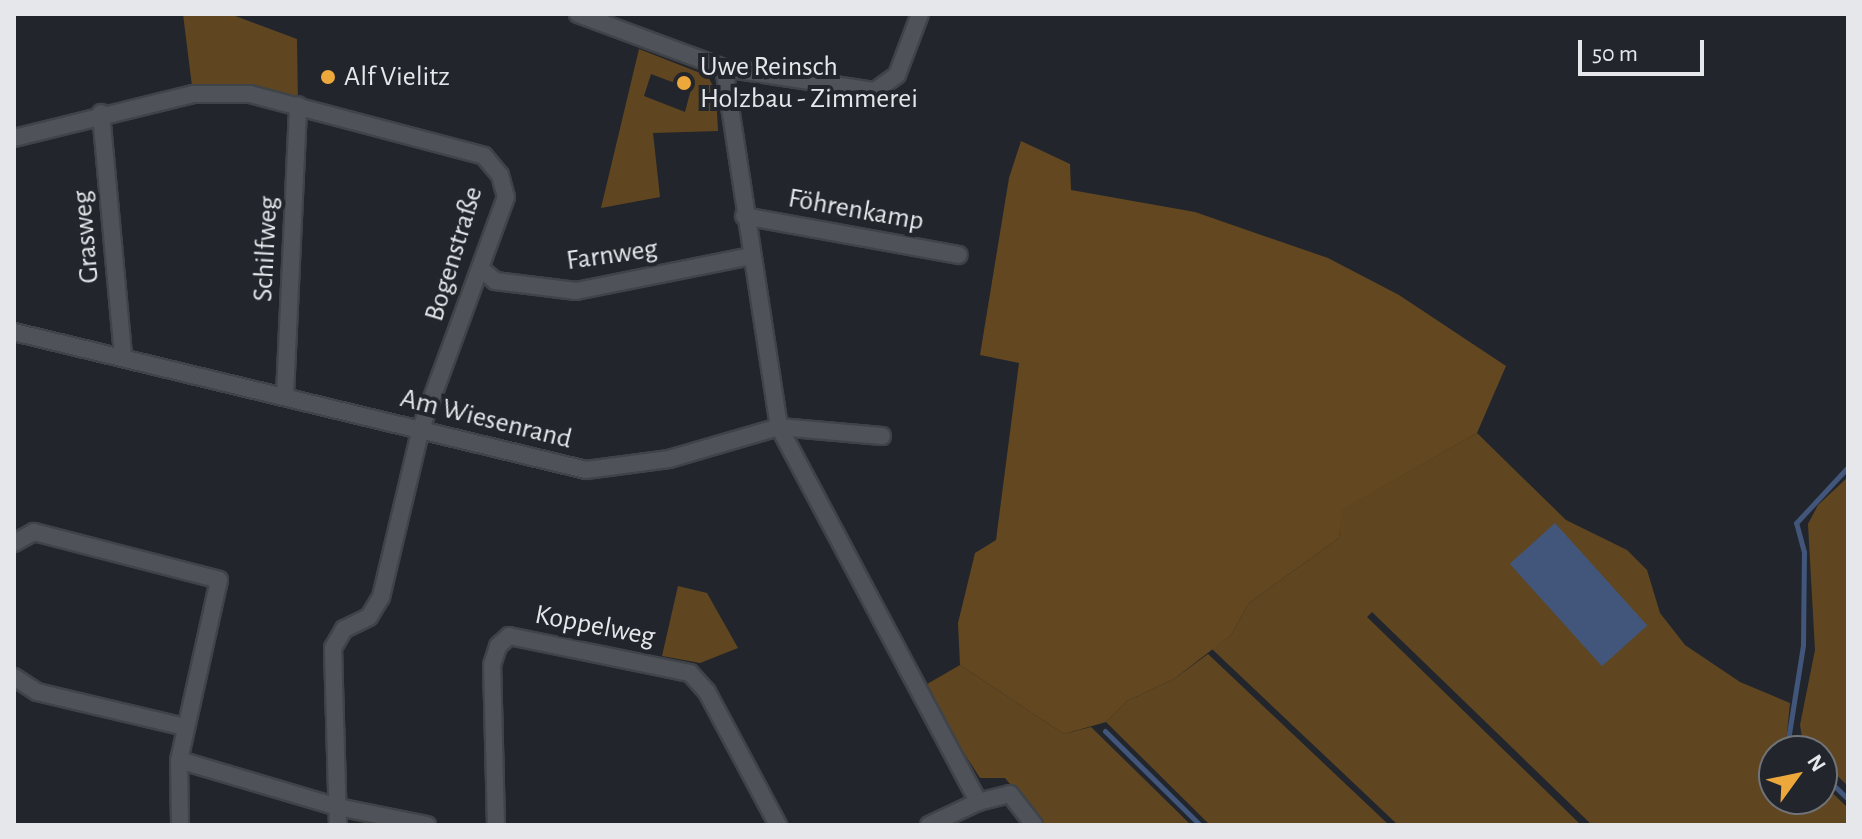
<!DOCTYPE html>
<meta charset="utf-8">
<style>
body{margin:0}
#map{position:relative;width:1862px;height:839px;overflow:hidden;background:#22262c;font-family:"Alegreya Sans",sans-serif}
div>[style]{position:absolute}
.green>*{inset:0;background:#604620}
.forest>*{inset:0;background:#624720}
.water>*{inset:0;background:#41567a;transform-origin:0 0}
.stream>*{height:5px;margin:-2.5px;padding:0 2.5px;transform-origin:2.5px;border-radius:2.5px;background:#41567a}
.roads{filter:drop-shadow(2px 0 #404348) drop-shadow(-2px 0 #404348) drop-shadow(0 2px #404348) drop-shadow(0 -2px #404348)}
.minor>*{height:16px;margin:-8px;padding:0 8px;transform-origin:8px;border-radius:8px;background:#4f5359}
.dots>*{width:22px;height:22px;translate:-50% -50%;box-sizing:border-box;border:4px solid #22262c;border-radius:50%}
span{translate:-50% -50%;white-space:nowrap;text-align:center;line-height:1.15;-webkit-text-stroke:8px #22262c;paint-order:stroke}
.poi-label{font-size:28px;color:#e5e7eb}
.left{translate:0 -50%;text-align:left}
.street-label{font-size:28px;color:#e5e7eb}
.frame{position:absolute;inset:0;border:16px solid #e5e7eb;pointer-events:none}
.north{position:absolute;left:1758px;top:735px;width:80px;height:80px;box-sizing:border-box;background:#22262c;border:2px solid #707378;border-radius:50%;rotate:57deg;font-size:22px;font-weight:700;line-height:32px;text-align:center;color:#e5e7eb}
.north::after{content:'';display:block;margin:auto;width:28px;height:36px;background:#eda83b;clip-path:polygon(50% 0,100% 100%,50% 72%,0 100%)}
.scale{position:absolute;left:1578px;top:40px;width:126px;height:36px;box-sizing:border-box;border:4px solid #e5e7eb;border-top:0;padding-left:10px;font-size:24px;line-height:28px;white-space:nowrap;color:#e5e7eb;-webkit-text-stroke:6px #22262c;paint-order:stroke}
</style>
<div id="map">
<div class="green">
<i style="clip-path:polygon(183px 14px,230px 14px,297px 39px,298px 105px,193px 94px)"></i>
<i style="clip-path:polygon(evenodd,639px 49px,708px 76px,716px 93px,718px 131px,653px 133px,660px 197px,601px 208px,639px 49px,651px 74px,691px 89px,685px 112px,644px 96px,651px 74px)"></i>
<i style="clip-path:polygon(1477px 433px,1566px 520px,1627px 550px,1647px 570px,1660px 613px,1685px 645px,1740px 682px,1790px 703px,1786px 743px,1791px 751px,1774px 751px,1774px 799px,1822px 799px,1822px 783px,1848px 808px,1848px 825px,1592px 825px,1372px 612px,1367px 617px,1581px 825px,1398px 825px,1212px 649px,1231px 635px,1249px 603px,1339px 538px,1341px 510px)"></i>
<i style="clip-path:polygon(1848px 477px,1848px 786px,1822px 761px,1822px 751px,1811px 751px,1803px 743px,1800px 725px,1815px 650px,1808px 524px,1818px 505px)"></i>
<i style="clip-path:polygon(678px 586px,707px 593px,738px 648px,700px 663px,662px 656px)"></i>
<i style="clip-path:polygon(1208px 654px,1389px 825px,1210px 825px,1106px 722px,1127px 701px,1174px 679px)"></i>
<i style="clip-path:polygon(960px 665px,1064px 734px,1091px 727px,1191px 825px,1044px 825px,1005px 778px,980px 778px,922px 687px)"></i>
</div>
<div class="forest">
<i style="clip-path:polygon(1021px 141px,1070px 164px,1071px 190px,1195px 212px,1328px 258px,1399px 295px,1506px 366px,1477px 433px,1342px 510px,1339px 538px,1249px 603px,1231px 635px,1174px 679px,1127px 701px,1106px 722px,1064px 734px,960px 665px,958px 623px,975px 553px,996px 540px,1019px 363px,980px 355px,1009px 178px)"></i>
</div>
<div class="water">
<i style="left:1555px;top:523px;width:138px;height:61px;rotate:48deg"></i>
</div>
<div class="stream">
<i style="left:1105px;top:731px;width:134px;rotate:44.7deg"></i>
<i style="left:1799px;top:751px;width:16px;rotate:-135deg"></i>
<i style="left:1788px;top:740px;width:96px;rotate:-81deg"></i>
<i style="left:1803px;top:645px;width:93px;rotate:-89.4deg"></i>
<i style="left:1804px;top:552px;width:30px;rotate:-105deg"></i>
<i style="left:1796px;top:523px;width:76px;rotate:-47.1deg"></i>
<i style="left:1822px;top:774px;width:36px;rotate:44deg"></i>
</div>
<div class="roads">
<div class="minor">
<i style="left:578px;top:14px;width:156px;rotate:20.3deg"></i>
<i style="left:724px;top:68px;width:153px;rotate:8.7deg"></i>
<i style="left:875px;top:91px;width:27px;rotate:-36deg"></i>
<i style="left:897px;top:75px;width:65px;rotate:-69.3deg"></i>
<i style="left:101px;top:113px;width:244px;rotate:84.8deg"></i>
<i style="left:14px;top:138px;width:184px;rotate:-13.8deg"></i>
<i style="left:193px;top:94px;width:57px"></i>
<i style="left:250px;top:94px;width:242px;rotate:14.8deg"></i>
<i style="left:484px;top:156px;width:25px;rotate:50deg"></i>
<i style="left:500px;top:175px;width:23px;rotate:75deg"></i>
<i style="left:506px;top:197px;width:246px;rotate:110.2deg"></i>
<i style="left:421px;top:428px;width:174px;rotate:103.3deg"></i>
<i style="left:381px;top:597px;width:23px;rotate:121deg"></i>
<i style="left:369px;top:617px;width:28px;rotate:154deg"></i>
<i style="left:344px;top:629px;width:22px;rotate:120deg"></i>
<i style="left:333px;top:648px;width:177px;rotate:88.4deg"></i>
<i style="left:744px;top:216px;width:218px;rotate:10.3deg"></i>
<i style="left:482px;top:270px;width:17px;rotate:40deg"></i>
<i style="left:495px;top:281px;width:82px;rotate:7deg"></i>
<i style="left:576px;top:291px;width:178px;rotate:-11.3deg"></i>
<i style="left:14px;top:332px;width:588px;rotate:13.56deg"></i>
<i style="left:586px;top:470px;width:84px;rotate:-7.5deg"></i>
<i style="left:669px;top:459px;width:115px;rotate:-16.2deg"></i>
<i style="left:779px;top:427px;width:363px;rotate:-98.7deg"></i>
<i style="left:285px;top:395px;width:290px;rotate:-87.4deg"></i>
<i style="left:882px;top:436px;width:103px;rotate:-175deg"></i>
<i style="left:779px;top:427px;width:425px;rotate:62deg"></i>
<i style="left:978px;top:802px;width:54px;rotate:154.9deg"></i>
<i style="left:14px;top:543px;width:23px;rotate:-29deg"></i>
<i style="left:34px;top:532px;width:191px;rotate:14.5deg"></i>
<i style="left:219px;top:580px;width:184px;rotate:102.5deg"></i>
<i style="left:179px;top:760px;width:65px;rotate:89.1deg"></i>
<i style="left:14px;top:677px;width:27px;rotate:33deg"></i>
<i style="left:37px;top:692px;width:152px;rotate:13.3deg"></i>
<i style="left:179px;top:760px;width:166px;rotate:16.5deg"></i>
<i style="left:338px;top:807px;width:91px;rotate:11.4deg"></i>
<i style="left:978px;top:802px;width:33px;rotate:-14deg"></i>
<i style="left:1010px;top:794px;width:39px;rotate:52deg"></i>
<i style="left:496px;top:825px;width:160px;rotate:-91.4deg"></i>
<i style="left:492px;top:665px;width:20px;rotate:-72deg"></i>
<i style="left:498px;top:646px;width:15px;rotate:-42deg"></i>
<i style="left:509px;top:636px;width:185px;rotate:11.6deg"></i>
<i style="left:690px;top:673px;width:25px;rotate:48deg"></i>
<i style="left:707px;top:692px;width:151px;rotate:61.9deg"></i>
</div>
</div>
<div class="dots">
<i style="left:328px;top:77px;background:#eda83b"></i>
<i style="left:684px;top:83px;background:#eda83b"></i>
</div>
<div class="poi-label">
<span class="left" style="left:700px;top:83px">Uwe Reinsch<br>Holzbau - Zimmerei</span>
<span class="left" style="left:344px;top:77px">Alf Vielitz</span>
</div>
<div class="street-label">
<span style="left:856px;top:210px;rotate:10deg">Föhrenkamp</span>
<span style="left:86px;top:237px;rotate:-95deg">Grasweg</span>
<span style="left:266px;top:249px;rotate:-87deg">Schilfweg</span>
<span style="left:454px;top:254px;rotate:-73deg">Bogenstraße</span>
<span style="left:612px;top:255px;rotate:-8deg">Farnweg</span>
<span style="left:486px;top:419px;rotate:14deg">Am Wiesenrand</span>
<span style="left:595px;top:626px;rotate:11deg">Koppelweg</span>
</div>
<div class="frame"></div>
<div class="north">N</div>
<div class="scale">50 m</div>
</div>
